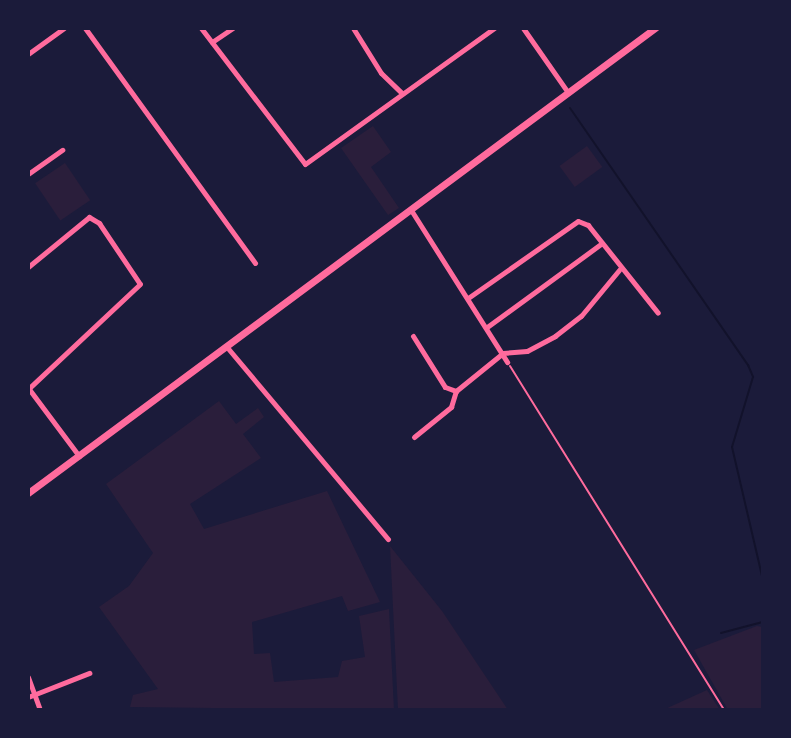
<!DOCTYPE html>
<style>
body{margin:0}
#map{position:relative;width:791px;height:738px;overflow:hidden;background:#1b1b3a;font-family:"Golos Text",sans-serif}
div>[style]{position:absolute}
.green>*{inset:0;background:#2a1e3b;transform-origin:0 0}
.stream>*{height:2px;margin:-1px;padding:0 1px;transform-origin:1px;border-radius:1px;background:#12122b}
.path>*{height:2px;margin:-1px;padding:0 1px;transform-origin:1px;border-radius:1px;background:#ff6b9d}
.minor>*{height:5px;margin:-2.5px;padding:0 2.5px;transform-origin:2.5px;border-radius:2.5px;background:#ff6b9d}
.secondary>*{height:7px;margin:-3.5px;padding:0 3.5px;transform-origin:3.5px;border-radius:3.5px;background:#ff6b9d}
span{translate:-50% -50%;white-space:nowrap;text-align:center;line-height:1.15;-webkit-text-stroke:6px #1b1b3a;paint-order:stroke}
.frame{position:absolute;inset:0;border:30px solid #1b1b3a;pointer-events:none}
</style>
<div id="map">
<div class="green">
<i style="clip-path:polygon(373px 126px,391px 152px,371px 167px,399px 208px,388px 215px,341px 148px)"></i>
<i style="left:587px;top:146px;width:26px;height:34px;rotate:54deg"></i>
<i style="left:65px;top:163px;width:45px;height:36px;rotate:56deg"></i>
<i style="clip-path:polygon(219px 401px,236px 424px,258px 408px,264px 417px,243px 434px,261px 458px,190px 504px,204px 529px,327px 491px,380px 602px,348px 611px,342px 596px,252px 622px,254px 654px,270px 653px,274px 682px,338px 677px,342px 661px,365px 657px,359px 616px,389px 609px,394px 710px,130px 707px,133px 695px,158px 689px,99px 607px,129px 586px,153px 553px,106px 484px)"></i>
<i style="clip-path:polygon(390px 546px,442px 611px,508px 710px,398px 710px)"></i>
<i style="clip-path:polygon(757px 626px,763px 627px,763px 710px,728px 710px,694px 650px)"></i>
<i style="clip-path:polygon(707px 690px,720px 710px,663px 710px)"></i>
</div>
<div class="stream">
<i style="left:570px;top:108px;width:313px;rotate:55.3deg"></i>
<i style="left:748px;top:365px;width:13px;rotate:67deg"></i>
<i style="left:753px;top:377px;width:73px;rotate:106.7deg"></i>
<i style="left:732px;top:447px;width:137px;rotate:76.9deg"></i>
<i style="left:721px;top:633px;width:43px;rotate:-14.7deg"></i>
</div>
<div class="path">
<i style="left:510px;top:366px;width:405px;rotate:58.1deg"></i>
</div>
<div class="minor">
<i style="left:85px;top:28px;width:290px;rotate:54.1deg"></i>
<i style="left:201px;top:28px;width:171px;rotate:52.6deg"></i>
<i style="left:305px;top:164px;width:233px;rotate:-35.7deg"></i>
<i style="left:353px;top:28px;width:53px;rotate:58.1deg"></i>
<i style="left:381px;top:73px;width:29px;rotate:44deg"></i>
<i style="left:523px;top:28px;width:77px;rotate:55.1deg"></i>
<i style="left:212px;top:42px;width:25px;rotate:-34deg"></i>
<i style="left:28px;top:54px;width:44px;rotate:-35.8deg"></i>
<i style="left:28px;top:174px;width:42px;rotate:-35.2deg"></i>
<i style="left:411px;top:210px;width:180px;rotate:57.7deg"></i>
<i style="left:28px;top:267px;width:79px;rotate:-39.3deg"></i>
<i style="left:89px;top:217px;width:12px;rotate:31deg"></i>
<i style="left:99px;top:223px;width:73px;rotate:56.1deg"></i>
<i style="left:140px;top:284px;width:154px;rotate:136.8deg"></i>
<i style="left:468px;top:298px;width:134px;rotate:-35deg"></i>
<i style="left:578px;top:221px;width:11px;rotate:22deg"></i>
<i style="left:588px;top:225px;width:112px;rotate:51.5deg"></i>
<i style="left:487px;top:327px;width:142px;rotate:-36.1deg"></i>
<i style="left:413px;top:336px;width:60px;rotate:57.9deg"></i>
<i style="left:445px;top:387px;width:12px;rotate:20deg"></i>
<i style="left:456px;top:391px;width:60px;rotate:-39deg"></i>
<i style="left:503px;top:353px;width:24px;rotate:-5deg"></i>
<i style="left:527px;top:351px;width:32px;rotate:-28deg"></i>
<i style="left:555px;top:336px;width:33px;rotate:-38deg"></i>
<i style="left:581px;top:316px;width:60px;rotate:-50.4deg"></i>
<i style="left:226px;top:346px;width:252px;rotate:50deg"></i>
<i style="left:29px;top:389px;width:84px;rotate:53.3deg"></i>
<i style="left:414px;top:437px;width:48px;rotate:-39deg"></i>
<i style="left:451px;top:407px;width:17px;rotate:-73deg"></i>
<i style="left:28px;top:677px;width:35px;rotate:70deg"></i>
<i style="left:28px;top:697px;width:66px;rotate:-21.5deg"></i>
</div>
<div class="secondary">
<i style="left:28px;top:493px;width:781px;rotate:-36.56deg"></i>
</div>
<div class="frame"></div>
</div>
